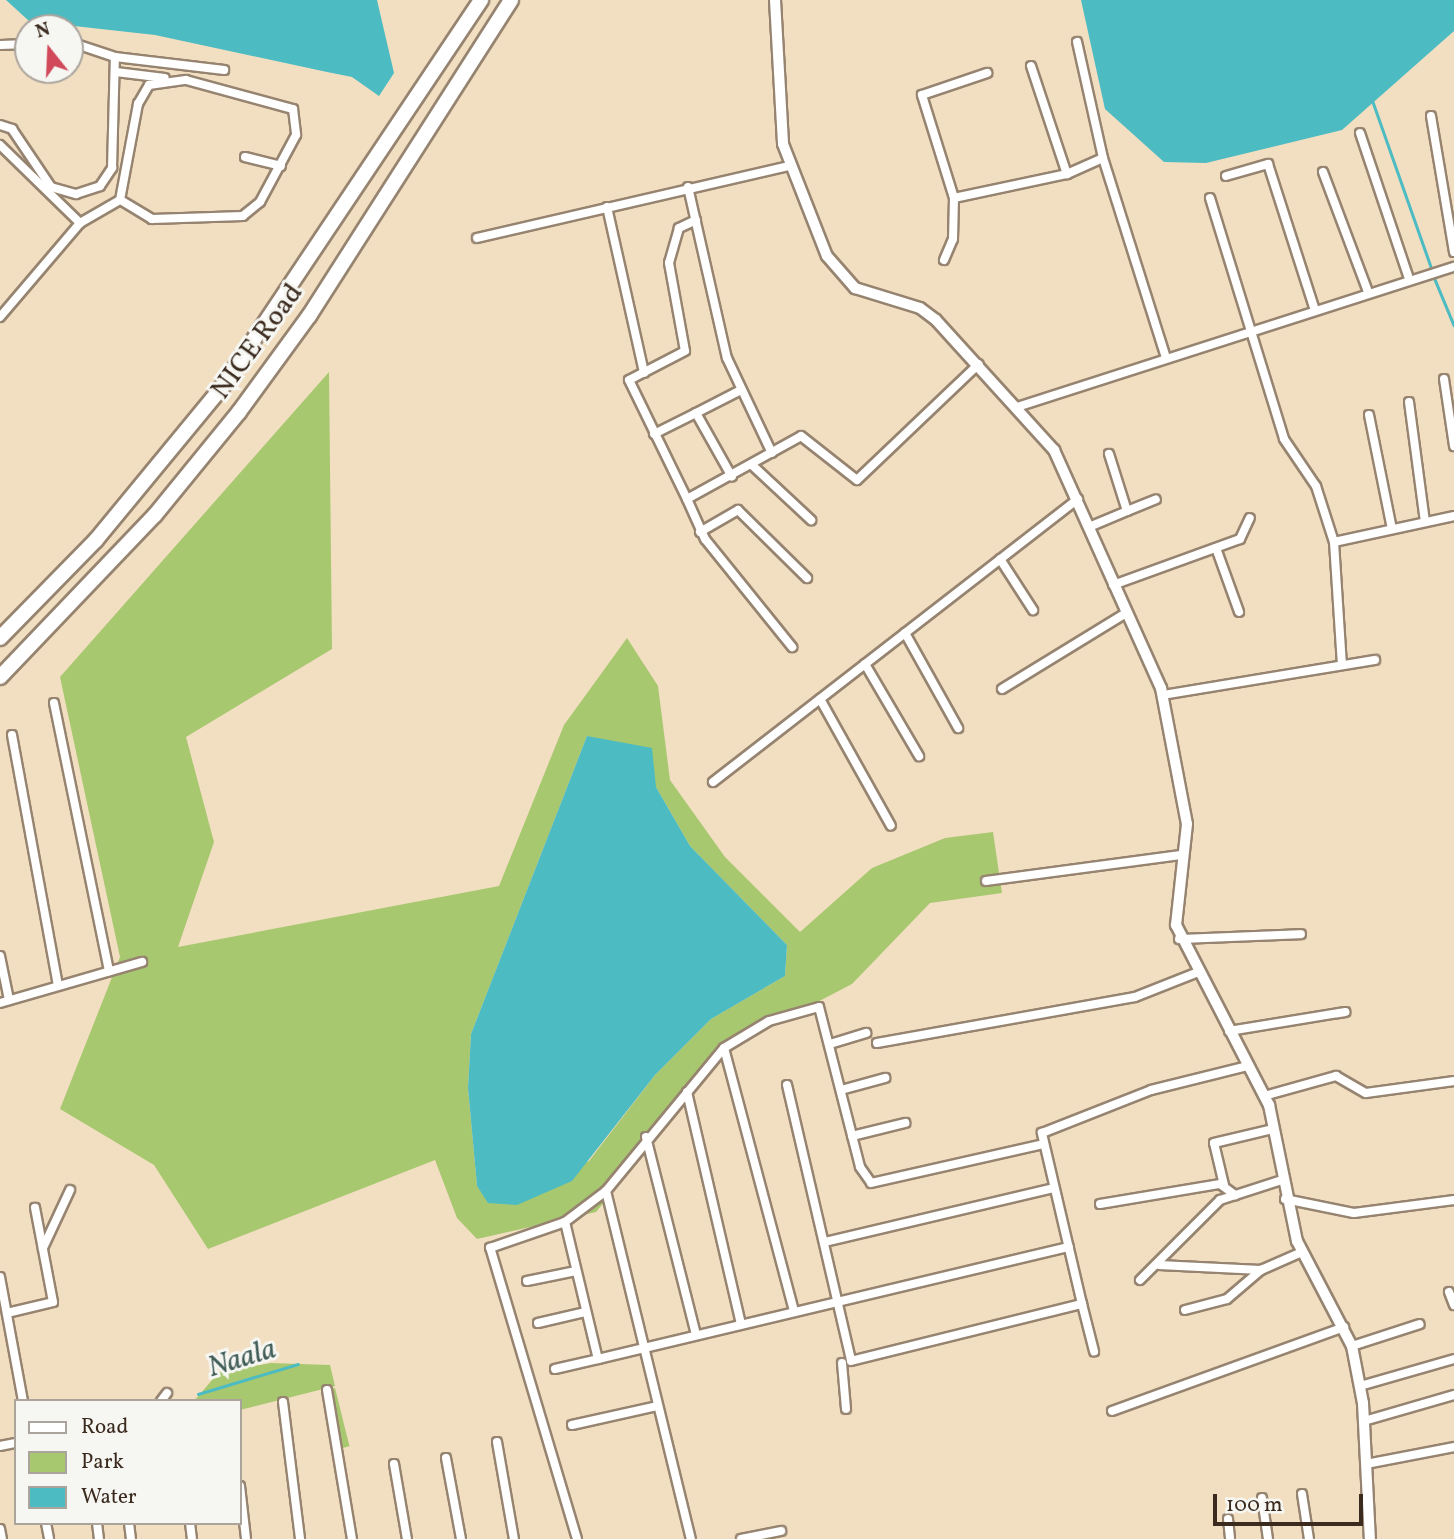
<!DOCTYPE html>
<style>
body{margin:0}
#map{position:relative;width:1454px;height:1539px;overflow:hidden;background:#f2dfc2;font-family:Vollkorn,serif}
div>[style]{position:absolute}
.green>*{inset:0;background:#a8c870;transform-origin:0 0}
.water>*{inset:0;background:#4cbbc2}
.stream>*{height:2.5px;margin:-1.25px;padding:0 1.25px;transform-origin:1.25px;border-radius:1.25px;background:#4cbbc2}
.roads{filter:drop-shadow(2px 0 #968470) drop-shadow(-2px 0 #968470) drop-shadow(0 2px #968470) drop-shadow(0 -2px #968470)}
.minor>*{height:8px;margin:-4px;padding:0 4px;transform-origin:4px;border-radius:4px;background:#fff}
.tertiary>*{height:10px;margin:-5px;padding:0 5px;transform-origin:5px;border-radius:5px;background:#fff}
.motorway>*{height:14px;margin:-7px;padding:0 7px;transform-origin:7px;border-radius:7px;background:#fff}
span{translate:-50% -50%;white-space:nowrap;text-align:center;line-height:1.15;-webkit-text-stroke:6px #f6f6f2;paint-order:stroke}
.street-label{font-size:28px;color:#3b2a1e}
.water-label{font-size:30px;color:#415d57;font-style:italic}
.legend{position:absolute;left:14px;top:1399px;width:228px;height:126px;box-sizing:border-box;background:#f6f6f2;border:2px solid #aba49d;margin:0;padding:9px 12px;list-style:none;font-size:21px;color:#3b2a1e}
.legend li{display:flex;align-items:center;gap:14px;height:35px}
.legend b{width:35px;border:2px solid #aba49d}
.north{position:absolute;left:14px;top:14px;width:70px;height:70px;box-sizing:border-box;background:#f6f6f2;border:2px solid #aba49d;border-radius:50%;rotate:342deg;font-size:19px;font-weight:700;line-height:28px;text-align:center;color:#3b2a1e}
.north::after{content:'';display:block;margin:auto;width:24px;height:32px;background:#d1495b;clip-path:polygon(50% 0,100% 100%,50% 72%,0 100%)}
.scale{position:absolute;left:1213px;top:1494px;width:150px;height:32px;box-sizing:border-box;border:4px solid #3b2a1e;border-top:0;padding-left:9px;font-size:21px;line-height:24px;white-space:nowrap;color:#3b2a1e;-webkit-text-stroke:5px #f6f6f2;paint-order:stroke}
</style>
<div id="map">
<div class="green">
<i style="clip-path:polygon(evenodd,329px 372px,332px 649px,186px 737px,214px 842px,178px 947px,499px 886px,564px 725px,627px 638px,658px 686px,670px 780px,725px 857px,800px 932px,872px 868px,945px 838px,993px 832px,1002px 893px,930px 903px,852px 984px,733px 1046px,596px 1212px,477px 1239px,457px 1218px,435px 1160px,208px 1249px,154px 1165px,60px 1109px,120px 957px,60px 677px,329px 372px,587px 736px,656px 787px,690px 846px,787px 945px,785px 976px,711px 1019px,655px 1075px,589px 1161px,489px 1203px,477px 1186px,468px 1088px,471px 1034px,587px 736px)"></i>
<i style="clip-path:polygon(271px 1363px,330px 1365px,335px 1386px,240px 1410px,240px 1401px,194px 1401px,219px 1372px)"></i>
<i style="left:335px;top:1388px;width:60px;height:8px;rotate:76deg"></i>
</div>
<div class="water">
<i style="clip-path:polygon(6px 0,377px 0,394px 73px,379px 96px,352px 77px,327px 72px,155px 35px,29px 21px)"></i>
<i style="clip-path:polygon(1081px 0,1454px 0,1454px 31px,1342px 130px,1206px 163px,1164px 162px,1105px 109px)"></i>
<i style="clip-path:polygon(587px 736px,652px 748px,656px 787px,690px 846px,787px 945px,785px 976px,711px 1019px,655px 1075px,572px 1181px,517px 1205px,488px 1203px,477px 1186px,468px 1088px,471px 1034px)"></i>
</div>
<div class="stream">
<i style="left:1373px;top:102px;width:178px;rotate:70.6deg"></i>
<i style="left:1434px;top:277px;width:52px;rotate:67.4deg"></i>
<i style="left:198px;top:1394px;width:104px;rotate:-16.7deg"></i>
</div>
<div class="roads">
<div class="minor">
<i style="left:70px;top:42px;width:47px;rotate:18.4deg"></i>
<i style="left:115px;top:57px;width:110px;rotate:6.8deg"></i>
<i style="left:0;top:45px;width:28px;rotate:-2deg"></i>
<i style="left:1031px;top:66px;width:114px;rotate:71.6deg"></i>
<i style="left:1067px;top:174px;width:39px;rotate:-24deg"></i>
<i style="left:1103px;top:158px;width:119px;rotate:-102.6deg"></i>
<i style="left:116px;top:72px;width:49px;rotate:7deg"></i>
<i style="left:1431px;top:116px;width:138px;rotate:80.4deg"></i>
<i style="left:0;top:125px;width:13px;rotate:18deg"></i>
<i style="left:12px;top:129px;width:70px;rotate:56.1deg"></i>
<i style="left:51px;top:187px;width:26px;rotate:16deg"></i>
<i style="left:76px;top:194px;width:25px;rotate:-18deg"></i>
<i style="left:100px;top:186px;width:22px;rotate:-56deg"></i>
<i style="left:112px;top:168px;width:111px;rotate:-88.5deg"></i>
<i style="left:1360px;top:133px;width:154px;rotate:71.4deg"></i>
<i style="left:0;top:145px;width:112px;rotate:44.3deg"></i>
<i style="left:245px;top:157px;width:37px;rotate:14deg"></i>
<i style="left:1103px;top:158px;width:210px;rotate:72.5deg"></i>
<i style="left:1323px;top:172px;width:128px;rotate:69.4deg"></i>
<i style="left:1226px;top:176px;width:44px;rotate:-15.9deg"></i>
<i style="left:1268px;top:164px;width:153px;rotate:72.2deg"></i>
<i style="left:688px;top:187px;width:175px;rotate:77.2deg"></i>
<i style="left:727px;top:358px;width:105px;rotate:64.7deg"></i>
<i style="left:954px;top:198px;width:116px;rotate:-12deg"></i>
<i style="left:1210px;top:198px;width:252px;rotate:72.9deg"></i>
<i style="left:1284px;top:439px;width:57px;rotate:55.8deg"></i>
<i style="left:1316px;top:486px;width:59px;rotate:72.2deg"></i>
<i style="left:1334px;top:542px;width:123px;rotate:86.3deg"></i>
<i style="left:607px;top:207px;width:170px;rotate:77.4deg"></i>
<i style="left:696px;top:220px;width:19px;rotate:155deg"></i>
<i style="left:679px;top:228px;width:36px;rotate:106deg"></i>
<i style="left:669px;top:263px;width:89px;rotate:79.7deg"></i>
<i style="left:685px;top:351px;width:63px;rotate:152.6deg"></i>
<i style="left:629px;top:380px;width:132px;rotate:64deg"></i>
<i style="left:687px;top:499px;width:130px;rotate:-28.9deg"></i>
<i style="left:801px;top:436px;width:71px;rotate:38.2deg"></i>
<i style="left:857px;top:480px;width:168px;rotate:-43.6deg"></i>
<i style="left:477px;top:238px;width:321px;rotate:-13deg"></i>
<i style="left:944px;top:260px;width:23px;rotate:-67deg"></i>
<i style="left:953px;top:239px;width:41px;rotate:-88.6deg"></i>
<i style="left:954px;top:198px;width:108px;rotate:-107.3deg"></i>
<i style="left:922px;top:95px;width:69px;rotate:-18.7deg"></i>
<i style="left:0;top:317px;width:123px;rotate:-49.6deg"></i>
<i style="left:80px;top:223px;width:46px;rotate:-29.9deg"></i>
<i style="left:120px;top:200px;width:98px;rotate:-79.4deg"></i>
<i style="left:138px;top:104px;width:22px;rotate:-60deg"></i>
<i style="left:149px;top:85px;width:37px;rotate:-8deg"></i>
<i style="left:186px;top:80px;width:111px;rotate:15.2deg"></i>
<i style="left:293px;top:109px;width:26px;rotate:83deg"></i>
<i style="left:296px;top:135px;width:76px;rotate:118.2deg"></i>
<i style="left:260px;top:202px;width:22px;rotate:141deg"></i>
<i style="left:243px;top:216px;width:91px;rotate:178.1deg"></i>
<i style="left:152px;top:219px;width:37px;rotate:-149deg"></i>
<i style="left:1444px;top:379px;width:68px;rotate:81.5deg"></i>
<i style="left:1409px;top:402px;width:121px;rotate:82.4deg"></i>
<i style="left:1017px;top:407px;width:459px;rotate:-17.8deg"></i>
<i style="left:696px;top:413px;width:48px;rotate:-27.1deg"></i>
<i style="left:1369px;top:415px;width:116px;rotate:78.6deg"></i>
<i style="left:654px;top:434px;width:47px;rotate:-26.6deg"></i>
<i style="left:696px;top:413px;width:73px;rotate:60.6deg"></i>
<i style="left:752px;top:465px;width:81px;rotate:43deg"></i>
<i style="left:687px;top:499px;width:44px;rotate:65.8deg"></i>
<i style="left:705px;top:539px;width:139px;rotate:51.1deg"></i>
<i style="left:1127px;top:511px;width:31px;rotate:-22deg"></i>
<i style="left:1089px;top:527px;width:41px;rotate:-22.8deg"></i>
<i style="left:1127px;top:511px;width:60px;rotate:-107.5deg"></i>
<i style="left:700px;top:532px;width:44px;rotate:-30.1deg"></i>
<i style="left:738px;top:510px;width:97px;rotate:44.6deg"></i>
<i style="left:1334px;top:542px;width:123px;rotate:-12.2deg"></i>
<i style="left:1216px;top:548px;width:68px;rotate:70.2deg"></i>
<i style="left:1000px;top:559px;width:61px;rotate:57.1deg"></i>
<i style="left:1113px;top:585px;width:135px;rotate:-19.9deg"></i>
<i style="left:1240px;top:539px;width:23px;rotate:-65deg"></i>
<i style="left:905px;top:633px;width:109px;rotate:60.8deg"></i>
<i style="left:865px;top:664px;width:107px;rotate:59.6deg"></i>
<i style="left:1002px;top:689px;width:145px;rotate:-31.5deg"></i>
<i style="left:1163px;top:695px;width:215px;rotate:-9.4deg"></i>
<i style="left:820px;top:699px;width:145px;rotate:60.8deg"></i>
<i style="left:54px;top:703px;width:274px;rotate:78.4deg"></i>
<i style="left:12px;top:735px;width:255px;rotate:79.6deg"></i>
<i style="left:713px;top:782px;width:462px;rotate:-37.8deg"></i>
<i style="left:986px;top:881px;width:198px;rotate:-7.6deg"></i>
<i style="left:1179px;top:939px;width:122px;rotate:-2.3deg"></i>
<i style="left:0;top:956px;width:45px;rotate:78.4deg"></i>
<i style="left:0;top:1003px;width:148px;rotate:-16.1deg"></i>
<i style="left:1229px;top:1031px;width:118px;rotate:-9.3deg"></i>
<i style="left:877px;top:1043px;width:262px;rotate:-10.1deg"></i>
<i style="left:1135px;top:997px;width:66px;rotate:-21.5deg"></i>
<i style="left:830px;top:1044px;width:38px;rotate:-17deg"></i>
<i style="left:724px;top:1048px;width:273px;rotate:75.1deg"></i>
<i style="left:787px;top:1085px;width:283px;rotate:76.9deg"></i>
<i style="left:851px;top:1361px;width:238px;rotate:-13.9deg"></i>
<i style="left:1082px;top:1304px;width:176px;rotate:-103.2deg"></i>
<i style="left:1042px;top:1133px;width:117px;rotate:-21.5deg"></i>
<i style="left:1151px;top:1090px;width:100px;rotate:-13.9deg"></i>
<i style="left:841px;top:1090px;width:46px;rotate:-15.3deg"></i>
<i style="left:687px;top:1092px;width:238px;rotate:76.9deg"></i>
<i style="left:1264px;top:1096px;width:75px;rotate:-15.5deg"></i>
<i style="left:1336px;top:1076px;width:34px;rotate:30deg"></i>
<i style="left:1366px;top:1093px;width:89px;rotate:-7.8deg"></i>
<i style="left:852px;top:1136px;width:55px;rotate:-13.8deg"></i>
<i style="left:646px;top:1137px;width:204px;rotate:75.8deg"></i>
<i style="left:1224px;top:1185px;width:43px;rotate:-103.4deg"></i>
<i style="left:1214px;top:1143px;width:61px;rotate:-13.3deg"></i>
<i style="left:606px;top:1191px;width:358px;rotate:76.3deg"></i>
<i style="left:1285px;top:1199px;width:70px;rotate:11.5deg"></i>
<i style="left:1354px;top:1213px;width:101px;rotate:-7.4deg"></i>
<i style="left:1100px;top:1204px;width:122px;rotate:-9.5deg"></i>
<i style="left:1220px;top:1184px;width:19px;rotate:36deg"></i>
<i style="left:565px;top:1222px;width:141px;rotate:76.5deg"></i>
<i style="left:598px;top:1359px;width:484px;rotate:-13.4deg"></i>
<i style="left:825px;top:1242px;width:235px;rotate:-13.3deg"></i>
<i style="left:43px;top:1248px;width:64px;rotate:-65deg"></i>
<i style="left:1159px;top:1265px;width:102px;rotate:2.8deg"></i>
<i style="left:0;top:1277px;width:126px;rotate:79.5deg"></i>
<i style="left:1140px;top:1280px;width:113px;rotate:-45deg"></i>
<i style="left:1220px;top:1200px;width:65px;rotate:-17.9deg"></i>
<i style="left:527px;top:1281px;width:50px;rotate:-11.5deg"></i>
<i style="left:1449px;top:1292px;width:14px;rotate:69deg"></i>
<i style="left:1082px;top:1304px;width:49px;rotate:75.7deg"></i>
<i style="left:1185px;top:1310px;width:43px;rotate:-14.7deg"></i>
<i style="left:1227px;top:1299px;width:45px;rotate:-40.5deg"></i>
<i style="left:1261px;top:1270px;width:45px;rotate:-23.7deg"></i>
<i style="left:7px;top:1313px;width:47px;rotate:-13.4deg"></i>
<i style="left:53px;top:1302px;width:96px;rotate:-100.8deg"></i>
<i style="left:538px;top:1323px;width:48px;rotate:-13.2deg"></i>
<i style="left:1352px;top:1346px;width:71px;rotate:-17.9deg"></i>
<i style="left:842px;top:1363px;width:46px;rotate:85deg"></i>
<i style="left:555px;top:1369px;width:44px;rotate:-13.1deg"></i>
<i style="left:1360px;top:1386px;width:98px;rotate:-16deg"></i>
<i style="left:327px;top:1390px;width:151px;rotate:80.5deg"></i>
<i style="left:161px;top:1401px;width:10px;rotate:-53deg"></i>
<i style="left:283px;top:1402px;width:138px;rotate:82.9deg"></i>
<i style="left:1112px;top:1411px;width:247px;rotate:-19.9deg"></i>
<i style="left:1364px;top:1421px;width:94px;rotate:-16.1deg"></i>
<i style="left:572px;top:1425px;width:88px;rotate:-12.5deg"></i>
<i style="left:497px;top:1442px;width:98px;rotate:80.1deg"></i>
<i style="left:0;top:1446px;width:16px;rotate:-11deg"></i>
<i style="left:446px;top:1458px;width:82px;rotate:79.5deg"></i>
<i style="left:394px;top:1464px;width:76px;rotate:80.2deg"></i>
<i style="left:1366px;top:1464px;width:90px;rotate:-10.9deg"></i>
<i style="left:240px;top:1486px;width:53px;rotate:83.5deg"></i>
<i style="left:1302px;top:1494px;width:46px;rotate:81.2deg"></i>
<i style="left:1262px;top:1498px;width:41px;rotate:81.7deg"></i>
<i style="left:1228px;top:1519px;width:20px;rotate:84deg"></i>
<i style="left:46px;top:1523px;width:16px;rotate:79deg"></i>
<i style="left:97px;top:1523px;width:16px;rotate:83deg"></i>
<i style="left:129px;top:1523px;width:16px;rotate:83deg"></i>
<i style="left:190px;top:1523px;width:16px;rotate:83deg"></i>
<i style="left:0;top:1529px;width:10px;rotate:79deg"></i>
<i style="left:577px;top:1539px;width:304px;rotate:-106.6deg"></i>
<i style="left:490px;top:1248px;width:79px;rotate:-19.1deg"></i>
<i style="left:565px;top:1222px;width:51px;rotate:-37.1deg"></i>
<i style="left:606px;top:1191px;width:185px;rotate:-50.5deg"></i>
<i style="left:724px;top:1048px;width:52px;rotate:-31deg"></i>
<i style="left:769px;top:1021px;width:52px;rotate:-15.6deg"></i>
<i style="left:819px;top:1007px;width:165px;rotate:75.6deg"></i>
<i style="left:860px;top:1167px;width:19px;rotate:55deg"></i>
<i style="left:871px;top:1183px;width:177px;rotate:-12.7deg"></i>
<i style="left:741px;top:1539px;width:41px;rotate:-11.3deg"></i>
</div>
<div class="tertiary">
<i style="left:775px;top:0;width:144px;rotate:86.8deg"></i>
<i style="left:783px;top:144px;width:120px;rotate:68.6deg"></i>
<i style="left:827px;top:256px;width:43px;rotate:48.8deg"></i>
<i style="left:855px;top:288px;width:68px;rotate:17.1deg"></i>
<i style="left:920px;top:308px;width:20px;rotate:37deg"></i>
<i style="left:936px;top:320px;width:176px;rotate:47.8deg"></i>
<i style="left:1054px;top:450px;width:261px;rotate:65.8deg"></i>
<i style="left:1161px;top:688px;width:138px;rotate:79.2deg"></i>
<i style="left:1187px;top:824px;width:102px;rotate:96.2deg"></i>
<i style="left:1176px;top:925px;width:203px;rotate:62.7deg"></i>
<i style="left:1269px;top:1105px;width:139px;rotate:78.4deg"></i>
<i style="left:1297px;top:1241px;width:119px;rotate:62.4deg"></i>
<i style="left:1352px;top:1346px;width:58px;rotate:79.1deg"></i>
<i style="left:1363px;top:1403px;width:136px;rotate:87.1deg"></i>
</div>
<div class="motorway">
<i style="left:0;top:638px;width:137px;rotate:-45.6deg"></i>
<i style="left:96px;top:540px;width:198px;rotate:-50.5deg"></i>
<i style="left:222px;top:387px;width:466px;rotate:-56.2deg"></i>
<i style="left:0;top:677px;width:224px;rotate:-46.3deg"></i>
<i style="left:155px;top:515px;width:133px;rotate:-50.8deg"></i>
<i style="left:239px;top:412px;width:119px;rotate:-53.9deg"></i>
<i style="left:309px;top:316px;width:375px;rotate:-57.4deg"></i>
</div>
</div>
<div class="street-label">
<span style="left:258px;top:342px;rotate:-54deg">NICE Road</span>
</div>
<div class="water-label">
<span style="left:242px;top:1359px;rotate:-17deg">Naala</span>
</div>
<ul class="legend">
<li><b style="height:9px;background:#fff"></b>Road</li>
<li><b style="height:19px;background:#a8c870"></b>Park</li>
<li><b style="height:19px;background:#4cbbc2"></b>Water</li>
</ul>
<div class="north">N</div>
<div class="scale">100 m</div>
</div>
